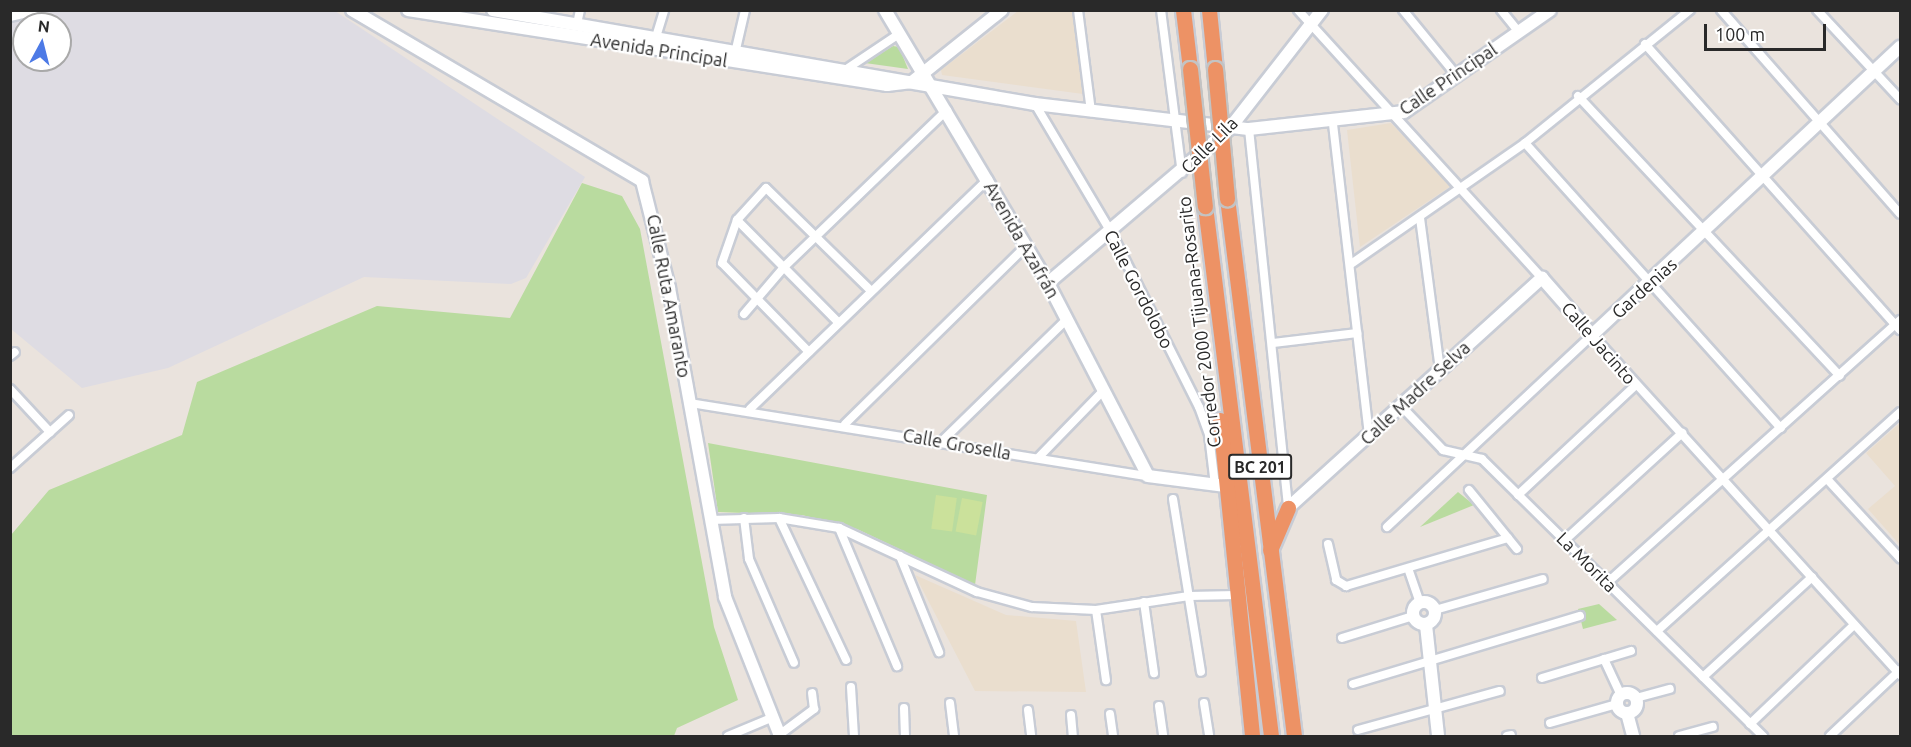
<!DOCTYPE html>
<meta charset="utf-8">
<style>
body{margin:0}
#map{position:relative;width:1911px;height:747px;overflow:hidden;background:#eae3dd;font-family:Ubuntu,sans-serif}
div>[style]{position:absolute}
.industrial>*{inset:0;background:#dedce3}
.education>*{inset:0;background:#eadece}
.green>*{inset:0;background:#b9db9f}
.pitch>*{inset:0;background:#cbe19b;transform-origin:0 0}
.roads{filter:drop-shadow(2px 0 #c8ccd5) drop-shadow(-2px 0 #c8ccd5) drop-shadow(0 2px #c8ccd5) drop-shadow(0 -2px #c8ccd5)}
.street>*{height:8px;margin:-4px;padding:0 4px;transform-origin:4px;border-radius:4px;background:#fff}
.secondary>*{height:12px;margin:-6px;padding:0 6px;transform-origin:6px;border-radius:6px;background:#fff}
.secondary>.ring{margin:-6px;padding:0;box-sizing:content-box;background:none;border:12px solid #fff;border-radius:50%}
.highway>*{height:15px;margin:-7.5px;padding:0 7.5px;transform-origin:7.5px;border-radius:7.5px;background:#ed9265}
.bridges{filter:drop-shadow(2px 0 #c3c3c3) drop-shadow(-2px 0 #c3c3c3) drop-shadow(0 2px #c3c3c3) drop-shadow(0 -2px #c3c3c3)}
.highway-bridge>*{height:15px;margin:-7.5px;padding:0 7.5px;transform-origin:7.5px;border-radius:7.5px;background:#ed9265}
span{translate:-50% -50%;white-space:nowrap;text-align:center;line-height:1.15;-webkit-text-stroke:4.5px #fff;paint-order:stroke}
.shield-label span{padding:2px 4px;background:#fff;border:2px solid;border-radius:4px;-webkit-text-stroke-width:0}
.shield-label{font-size:16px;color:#292929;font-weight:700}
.street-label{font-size:18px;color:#292929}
.frame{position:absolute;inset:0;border:12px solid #292929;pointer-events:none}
.north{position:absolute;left:12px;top:12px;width:60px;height:60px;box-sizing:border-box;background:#fff;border:2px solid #a9a9a9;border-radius:50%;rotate:7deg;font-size:16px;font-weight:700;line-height:24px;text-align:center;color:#292929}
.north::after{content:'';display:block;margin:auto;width:21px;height:27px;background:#4d7ae6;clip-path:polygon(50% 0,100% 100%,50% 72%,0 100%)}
.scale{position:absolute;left:1704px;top:24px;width:122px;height:27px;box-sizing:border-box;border:3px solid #292929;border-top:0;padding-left:8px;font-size:18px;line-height:21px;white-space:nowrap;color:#292929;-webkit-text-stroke:4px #fff;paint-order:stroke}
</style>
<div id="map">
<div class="industrial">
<i style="clip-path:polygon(evenodd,10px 11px,335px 11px,585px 177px,526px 278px,511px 284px,364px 277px,168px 368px,82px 388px,11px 329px,10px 11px,24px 24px,60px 24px,60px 60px,24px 60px,24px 24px)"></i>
</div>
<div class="education">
<i style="clip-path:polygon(1018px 11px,1072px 11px,1083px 94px,942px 75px,941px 70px)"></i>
<i style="clip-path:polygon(1391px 123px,1451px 186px,1360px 247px,1347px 130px)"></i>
<i style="clip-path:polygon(1900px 423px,1900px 545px,1868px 509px,1895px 486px,1866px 453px)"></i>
<i style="clip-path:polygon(915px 575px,1006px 615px,1076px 621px,1086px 692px,975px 691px)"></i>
</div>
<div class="green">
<i style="clip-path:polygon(893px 46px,899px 47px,908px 69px,865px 63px)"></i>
<i style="clip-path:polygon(582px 183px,622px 196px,640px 229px,714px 627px,738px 700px,677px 728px,674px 736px,11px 736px,11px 535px,49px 490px,182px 435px,197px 382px,377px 306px,510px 318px)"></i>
<i style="clip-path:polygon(708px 443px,987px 495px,975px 585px,857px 529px,802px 515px,718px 512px)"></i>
<i style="clip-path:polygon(1458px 492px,1474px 505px,1420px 527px)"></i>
<i style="clip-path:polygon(1599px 604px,1617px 620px,1583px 629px,1578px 609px)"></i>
</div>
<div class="pitch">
<i style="left:936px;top:495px;width:21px;height:34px;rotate:8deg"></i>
<i style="left:962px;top:498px;width:21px;height:34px;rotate:11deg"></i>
</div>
<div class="roads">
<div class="street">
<i style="left:1078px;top:10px;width:103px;rotate:82.7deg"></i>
<i style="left:1161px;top:10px;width:164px;rotate:82.7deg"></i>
<i style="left:1298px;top:10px;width:362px;rotate:47.7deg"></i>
<i style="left:1403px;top:10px;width:85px;rotate:50.7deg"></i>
<i style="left:1501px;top:10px;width:27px;rotate:51deg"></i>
<i style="left:1721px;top:10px;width:271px;rotate:48.7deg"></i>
<i style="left:1817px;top:10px;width:122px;rotate:47deg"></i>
<i style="left:577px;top:24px;width:14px;rotate:-78deg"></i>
<i style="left:656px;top:37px;width:28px;rotate:-73deg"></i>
<i style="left:1645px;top:44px;width:383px;rotate:48.3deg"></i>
<i style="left:736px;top:49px;width:40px;rotate:-77deg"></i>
<i style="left:848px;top:68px;width:61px;rotate:-33.7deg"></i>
<i style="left:1578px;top:96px;width:383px;rotate:46.9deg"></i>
<i style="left:1035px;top:104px;width:149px;rotate:59.3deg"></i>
<i style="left:1111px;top:232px;width:196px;rotate:63.3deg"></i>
<i style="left:1199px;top:407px;width:30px;rotate:70deg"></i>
<i style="left:1209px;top:435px;width:50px;rotate:83.2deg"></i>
<i style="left:1333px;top:124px;width:314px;rotate:83.4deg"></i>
<i style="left:1249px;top:129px;width:381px;rotate:84.1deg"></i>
<i style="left:1525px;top:143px;width:383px;rotate:48.1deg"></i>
<i style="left:1420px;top:218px;width:152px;rotate:82.5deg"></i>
<i style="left:737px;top:220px;width:144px;rotate:45.3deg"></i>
<i style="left:1351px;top:264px;width:212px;rotate:-34.8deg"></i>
<i style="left:1525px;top:143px;width:212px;rotate:-38.9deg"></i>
<i style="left:744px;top:314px;width:63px;rotate:-49.5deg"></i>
<i style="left:785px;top:266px;width:225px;rotate:-43.9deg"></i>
<i style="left:1273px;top:343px;width:85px;rotate:-6.8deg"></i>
<i style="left:809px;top:352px;width:124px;rotate:-134.3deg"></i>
<i style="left:722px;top:263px;width:46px;rotate:-70.8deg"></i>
<i style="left:737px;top:220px;width:43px;rotate:-47.8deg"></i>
<i style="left:766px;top:188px;width:146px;rotate:44.4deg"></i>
<i style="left:10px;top:356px;width:6px;rotate:-39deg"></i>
<i style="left:10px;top:389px;width:59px;rotate:47.1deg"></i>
<i style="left:690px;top:403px;width:464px;rotate:9.1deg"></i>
<i style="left:1401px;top:406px;width:61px;rotate:46.3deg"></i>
<i style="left:1443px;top:450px;width:40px;rotate:13deg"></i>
<i style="left:1482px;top:459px;width:395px;rotate:44.6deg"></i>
<i style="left:750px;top:409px;width:331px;rotate:-44deg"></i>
<i style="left:845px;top:424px;width:254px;rotate:-44.5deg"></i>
<i style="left:942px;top:441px;width:175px;rotate:-44.3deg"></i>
<i style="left:1038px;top:458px;width:92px;rotate:-45.9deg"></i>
<i style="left:10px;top:468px;width:79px;rotate:-41.9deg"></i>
<i style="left:1827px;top:479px;width:108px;rotate:47.3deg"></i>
<i style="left:1469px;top:490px;width:76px;rotate:50.9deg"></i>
<i style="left:1518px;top:495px;width:161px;rotate:-43deg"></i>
<i style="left:1173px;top:499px;width:175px;rotate:80.8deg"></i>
<i style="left:744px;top:518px;width:41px;rotate:83deg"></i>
<i style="left:749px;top:559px;width:113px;rotate:66.6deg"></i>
<i style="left:779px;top:518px;width:157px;rotate:64.7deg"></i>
<i style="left:710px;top:520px;width:69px;rotate:-1.7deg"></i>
<i style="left:779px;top:518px;width:61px;rotate:9.5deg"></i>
<i style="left:839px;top:528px;width:152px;rotate:24.9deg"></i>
<i style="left:977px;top:592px;width:57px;rotate:15.3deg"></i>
<i style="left:1032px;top:607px;width:64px;rotate:2.7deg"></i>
<i style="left:1096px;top:610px;width:94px;rotate:-8.6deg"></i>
<i style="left:1189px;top:596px;width:47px;rotate:-1.2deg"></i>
<i style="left:1387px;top:527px;width:281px;rotate:-43.1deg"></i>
<i style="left:1592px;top:335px;width:459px;rotate:47.8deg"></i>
<i style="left:839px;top:528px;width:150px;rotate:67.2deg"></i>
<i style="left:1565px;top:540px;width:159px;rotate:-42.4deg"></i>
<i style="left:1328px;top:544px;width:37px;rotate:77deg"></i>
<i style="left:1336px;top:580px;width:12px;rotate:31deg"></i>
<i style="left:1346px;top:586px;width:169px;rotate:-16.5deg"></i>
<i style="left:900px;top:556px;width:104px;rotate:67.9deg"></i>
<i style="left:1409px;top:571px;width:34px;rotate:71deg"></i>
<i style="left:1607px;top:583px;width:394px;rotate:-41.9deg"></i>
<i style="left:1144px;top:602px;width:72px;rotate:82deg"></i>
<i style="left:1096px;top:610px;width:71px;rotate:81.9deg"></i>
<i style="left:1435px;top:610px;width:112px;rotate:-16deg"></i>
<i style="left:1657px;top:631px;width:327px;rotate:-42deg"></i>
<i style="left:1342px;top:638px;width:74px;rotate:-17.2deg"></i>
<i style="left:1604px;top:659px;width:40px;rotate:65deg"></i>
<i style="left:1703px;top:677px;width:148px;rotate:-42.5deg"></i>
<i style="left:1542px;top:678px;width:93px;rotate:-16.9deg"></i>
<i style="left:1353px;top:684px;width:237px;rotate:-16.7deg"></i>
<i style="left:851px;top:687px;width:49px;rotate:86.5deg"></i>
<i style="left:1636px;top:698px;width:35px;rotate:-15deg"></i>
<i style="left:950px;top:703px;width:33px;rotate:83deg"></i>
<i style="left:1204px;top:703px;width:33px;rotate:81deg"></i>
<i style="left:1159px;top:706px;width:30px;rotate:82deg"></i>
<i style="left:904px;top:708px;width:28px;rotate:88deg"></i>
<i style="left:1028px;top:710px;width:26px;rotate:83deg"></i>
<i style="left:1110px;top:714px;width:22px;rotate:82deg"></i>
<i style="left:1071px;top:715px;width:21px;rotate:85deg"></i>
<i style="left:1550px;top:723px;width:70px;rotate:-15.8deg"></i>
<i style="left:1750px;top:724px;width:144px;rotate:-43.6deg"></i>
<i style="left:1358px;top:730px;width:147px;rotate:-15.4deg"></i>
<i style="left:779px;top:735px;width:44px;rotate:-36.6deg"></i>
<i style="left:814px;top:709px;width:16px;rotate:-97deg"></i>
<i style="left:728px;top:736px;width:47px;rotate:-22.7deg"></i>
<i style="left:1507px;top:736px;width:4px;rotate:-14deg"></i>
<i style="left:1679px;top:736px;width:35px;rotate:-15deg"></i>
<i style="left:1830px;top:736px;width:96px;rotate:-43.3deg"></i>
</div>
<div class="secondary">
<i style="left:352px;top:10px;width:337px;rotate:30.5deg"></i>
<i style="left:642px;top:181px;width:110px;rotate:75.8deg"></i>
<i style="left:669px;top:288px;width:314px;rotate:79.7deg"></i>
<i style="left:725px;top:597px;width:149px;rotate:68.4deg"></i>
<i style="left:408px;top:10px;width:485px;rotate:8.9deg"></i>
<i style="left:887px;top:85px;width:25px;rotate:-7deg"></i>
<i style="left:912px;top:82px;width:115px;rotate:-38.7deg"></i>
<i style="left:493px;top:10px;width:550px;rotate:9.84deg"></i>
<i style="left:1035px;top:104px;width:215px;rotate:6.7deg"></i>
<i style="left:1249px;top:129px;width:156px;rotate:-6.3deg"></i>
<i style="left:1404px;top:112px;width:178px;rotate:-34.9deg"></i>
<i style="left:885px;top:10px;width:318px;rotate:59.2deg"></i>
<i style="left:1048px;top:283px;width:217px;rotate:62.6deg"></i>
<i style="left:1148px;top:476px;width:78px;rotate:7.4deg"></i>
<i style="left:10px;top:15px;width:22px;rotate:-13deg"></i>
<i style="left:1048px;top:283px;width:239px;rotate:-40.4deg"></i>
<i style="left:1230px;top:128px;width:150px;rotate:-52.1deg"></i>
<i style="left:1288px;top:508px;width:343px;rotate:-42.2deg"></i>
<i style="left:1542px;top:278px;width:76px;rotate:48.7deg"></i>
<i style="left:1592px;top:335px;width:422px;rotate:-43.1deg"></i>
<i class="ring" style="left:1413px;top:602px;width:10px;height:10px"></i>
<i style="left:1426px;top:625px;width:112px;rotate:83.8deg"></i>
<i class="ring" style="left:1617px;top:693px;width:8px;height:8px"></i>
<i style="left:1627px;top:713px;width:24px;rotate:75deg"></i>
</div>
<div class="highway">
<i style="left:1183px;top:10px;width:59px;rotate:83.2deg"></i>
<i style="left:1209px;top:10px;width:59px;rotate:84.2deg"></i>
<i style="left:1227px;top:198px;width:542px;rotate:82.9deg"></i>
<i style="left:1205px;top:206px;width:534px;rotate:82.9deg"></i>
<i style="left:1220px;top:420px;width:318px;rotate:84.2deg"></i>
<i style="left:1270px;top:550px;width:46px;rotate:-66.8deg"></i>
</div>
</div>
<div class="bridges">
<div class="highway-bridge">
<i style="left:1190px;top:69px;width:138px;rotate:83.8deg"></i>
<i style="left:1215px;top:69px;width:130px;rotate:84.7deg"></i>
</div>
</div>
<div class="shield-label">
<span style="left:1260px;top:467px">BC 201</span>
</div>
<div class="street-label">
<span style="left:659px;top:50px;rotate:9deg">Avenida Principal</span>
<span style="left:1448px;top:79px;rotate:-34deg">Calle Principal</span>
<span style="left:1209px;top:145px;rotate:-45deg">Calle Lila</span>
<span style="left:1022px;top:240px;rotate:60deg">Avenida Azafrán</span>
<span style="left:1644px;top:288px;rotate:-42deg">Gardenias</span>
<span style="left:1139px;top:289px;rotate:63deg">Calle Gordolobo</span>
<span style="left:669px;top:296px;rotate:79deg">Calle Ruta Amaranto</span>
<span style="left:1199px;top:322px;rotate:-97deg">Corredor 2000 Tijuana-Rosarito</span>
<span style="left:1599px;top:343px;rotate:49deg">Calle Jacinto</span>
<span style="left:1415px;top:393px;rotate:-43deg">Calle Madre Selva</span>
<span style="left:957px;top:444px;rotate:10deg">Calle Grosella</span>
<span style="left:1587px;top:562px;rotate:45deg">La Morita</span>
</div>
<div class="frame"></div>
<div class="north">N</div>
<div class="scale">100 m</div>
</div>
